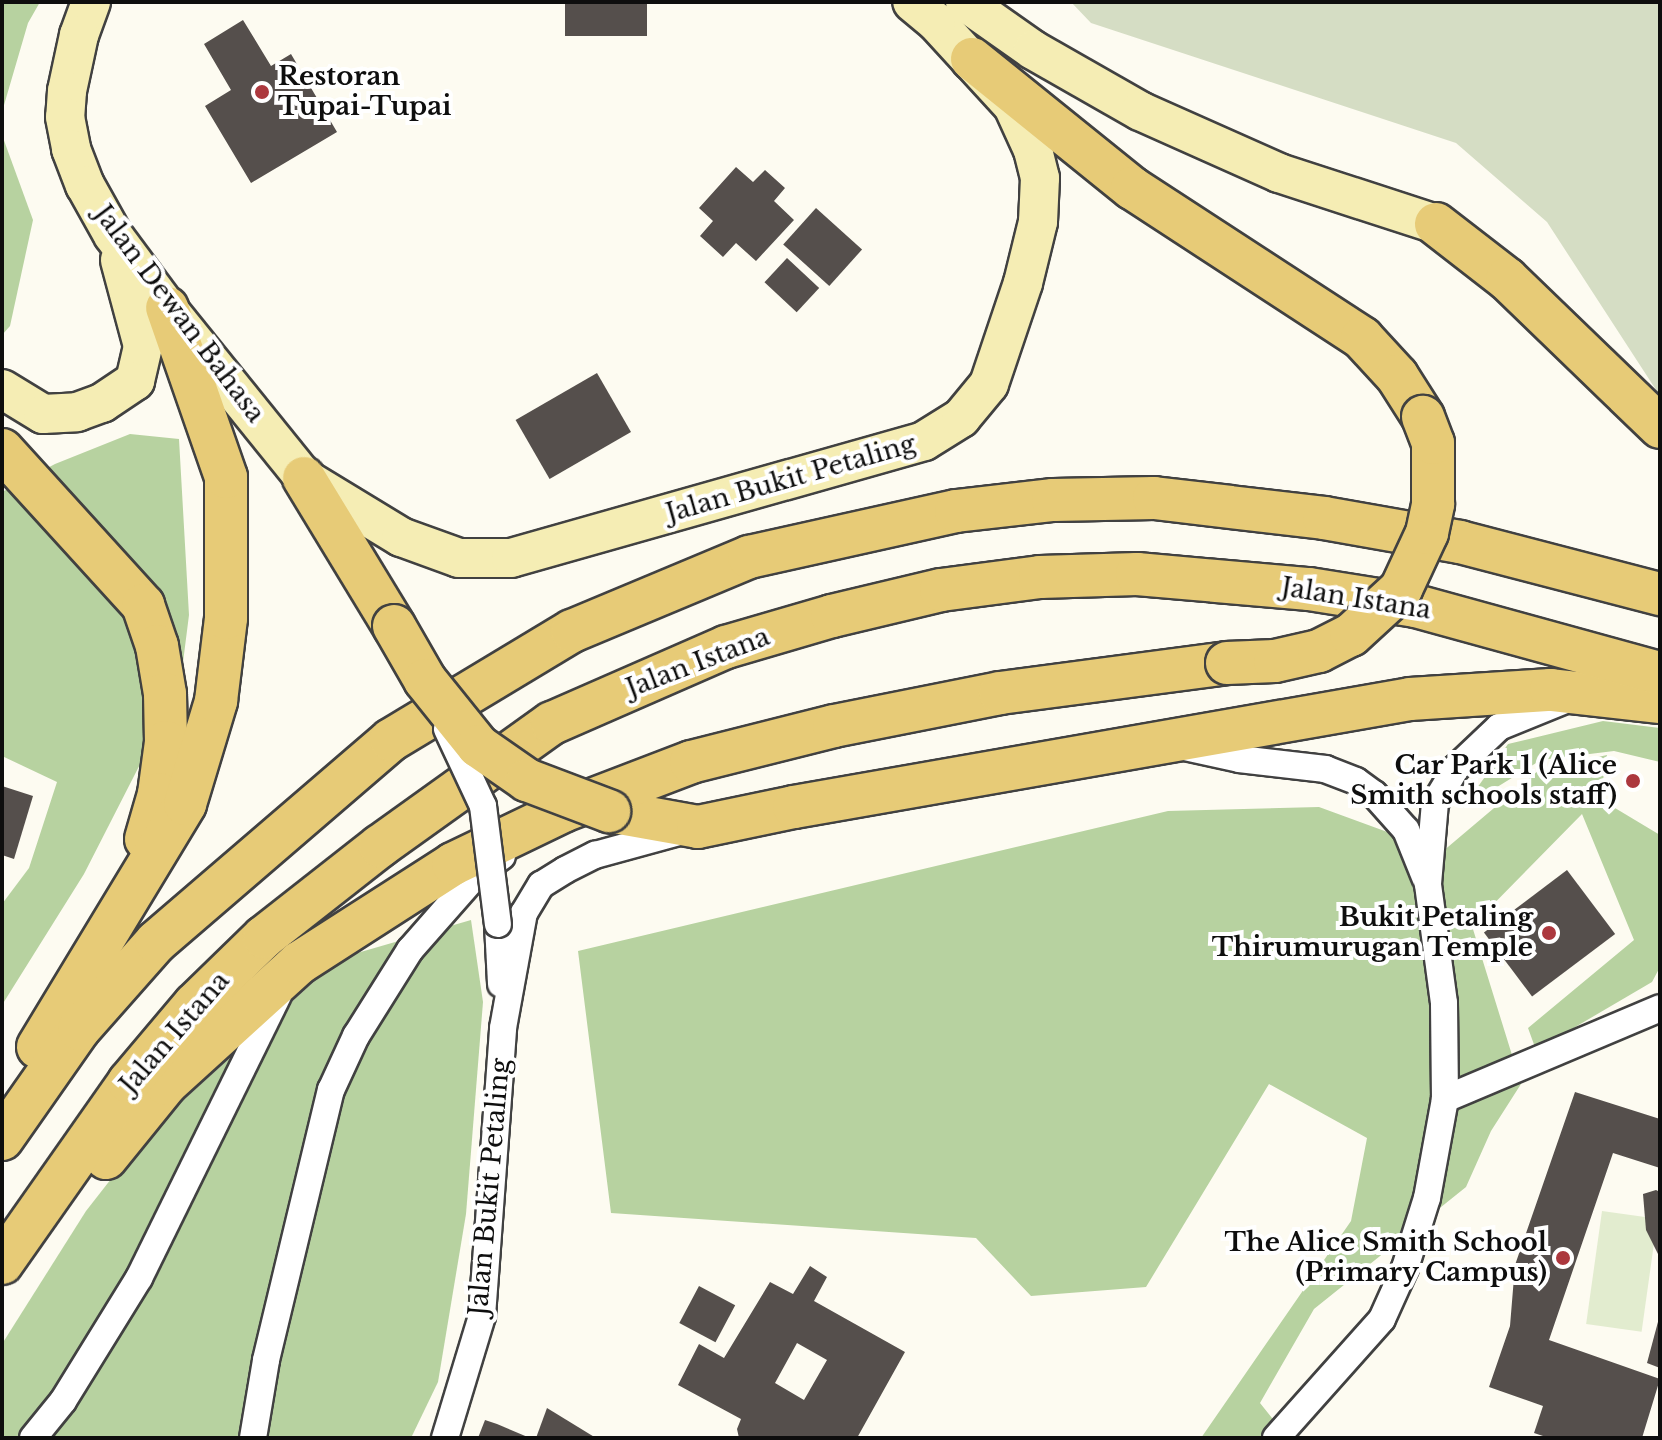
<!DOCTYPE html>
<style>
body{margin:0}
#map{position:relative;width:1662px;height:1440px;overflow:hidden;background:#fdfbf1;font-family:"Libre Baskerville",serif}
div>[style]{position:absolute}
.forest>*{inset:0;background:#b7d2a0}
.cemetery>*{inset:0;background:#d5ddc4}
.pitch>*{inset:0;background:#e2eccf;transform-origin:0 0}
.building>*{inset:0;background:#554f4c;transform-origin:0 0}
.roads{filter:drop-shadow(2px 0 #414141) drop-shadow(-2px 0 #414141) drop-shadow(0 2px #414141) drop-shadow(0 -2px #414141)}
.street>*{height:26px;margin:-13px;padding:0 13px;transform-origin:13px;border-radius:13px;background:#fff}
.secondary>*{height:38px;margin:-19px;padding:0 19px;transform-origin:19px;border-radius:19px;background:#f5edb4}
.primary>*{height:42px;margin:-21px;padding:0 21px;transform-origin:21px;border-radius:21px;background:#e7cb77}
.bridges{filter:drop-shadow(2px 0 #414141) drop-shadow(-2px 0 #414141) drop-shadow(0 2px #414141) drop-shadow(0 -2px #414141)}
.street-bridge>*{height:26px;margin:-13px;padding:0 13px;transform-origin:13px;border-radius:13px;background:#fff}
.primary-bridge>*{height:42px;margin:-21px;padding:0 21px;transform-origin:21px;border-radius:21px;background:#e7cb77}
.dots>*{width:22px;height:22px;translate:-50% -50%;box-sizing:border-box;border:4px solid #fff;border-radius:50%}
span{translate:-50% -50%;white-space:nowrap;text-align:center;line-height:1.15;-webkit-text-stroke:8px #fff;paint-order:stroke}
.poi-label{font-size:26px;color:#0e0e0e;font-weight:700}
.left{translate:0 -50%;text-align:left}
.right{translate:-100% -50%;text-align:right}
.street-label{font-size:26px;color:#0e0e0e}
.frame{position:absolute;inset:0;border:4px solid #0e0e0e;pointer-events:none}
</style>
<div id="map">
<div class="forest">
<i style="clip-path:polygon(2px 2px,40px 2px,28px 23px,2px 112px)"></i>
<i style="clip-path:polygon(2px 135px,33px 220px,10px 326px,2px 335px)"></i>
<i style="clip-path:polygon(130px 434px,179px 439px,189px 615px,180px 686px,84px 874px,2px 1005px,2px 904px,29px 868px,57px 782px,2px 756px,2px 492px,55px 464px)"></i>
<i style="clip-path:polygon(1603px 721px,1660px 728px,1660px 762px,1614px 751px,1541px 760px,1463px 808px,1508px 744px)"></i>
<i style="clip-path:polygon(1607px 755px,1600px 799px,1660px 835px,1660px 967px,1652px 982px,1536px 1050px,1528px 1028px,1634px 940px,1582px 814px,1472px 926px,1521px 1084px,1491px 1131px,1466px 1187px,1314px 1309px,1260px 1403px,1288px 1438px,1201px 1438px,1351px 1221px,1367px 1138px,1269px 1084px,1146px 1287px,1031px 1296px,976px 1238px,611px 1213px,578px 951px,1168px 811px,1319px 807px,1442px 852px,1539px 770px)"></i>
<i style="clip-path:polygon(471px 920px,483px 1002px,466px 1214px,438px 1382px,411px 1438px,2px 1438px,2px 1344px,86px 1211px,147px 1133px,340px 958px)"></i>
</div>
<div class="cemetery">
<i style="clip-path:polygon(1071px 2px,1660px 2px,1660px 396px,1547px 222px,1456px 143px,1091px 23px)"></i>
</div>
<div class="pitch">
<i style="left:1602px;top:1211px;width:56px;height:114px;rotate:8deg"></i>
</div>
<div class="building">
<i style="left:565px;top:2px;width:82px;height:34px"></i>
<i style="clip-path:polygon(243px 20px,271px 66px,291px 54px,337px 132px,251px 183px,205px 106px,231px 90px,204px 44px)"></i>
<i style="clip-path:polygon(736px 167px,753px 182px,765px 170px,785px 188px,774px 201px,794px 220px,756px 261px,736px 243px,723px 257px,700px 236px,713px 221px,699px 208px)"></i>
<i style="left:816px;top:208px;width:62px;height:49px;rotate:42deg"></i>
<i style="left:787px;top:258px;width:44px;height:33px;rotate:43deg"></i>
<i style="left:597px;top:373px;width:68px;height:94px;rotate:60deg"></i>
<i style="clip-path:polygon(2px 786px,33px 796px,14px 859px,2px 855px)"></i>
<i style="left:1567px;top:870px;width:80px;height:104px;rotate:53deg"></i>
<i style="clip-path:polygon(1575px 1092px,1660px 1119px,1660px 1168px,1613px 1153px,1549px 1340px,1660px 1379px,1642px 1438px,1549px 1438px,1534px 1433px,1543px 1406px,1489px 1387px,1510px 1326px,1515px 1265px)"></i>
<i style="clip-path:polygon(1656px 1190px,1660px 1192px,1660px 1258px,1646px 1230px,1643px 1194px)"></i>
<i style="clip-path:polygon(evenodd,810px 1266px,827px 1277px,814px 1301px,905px 1352px,857px 1438px,739px 1438px,737px 1429px,741px 1419px,678px 1385px,699px 1344px,724px 1358px,770px 1282px,793px 1294px,810px 1266px,797px 1343px,827px 1360px,804px 1400px,775px 1383px,797px 1343px)"></i>
<i style="left:699px;top:1286px;width:41px;height:42px;rotate:28deg"></i>
<i style="clip-path:polygon(1659px 1318px,1660px 1318px,1660px 1368px,1647px 1363px)"></i>
<i style="clip-path:polygon(547px 1408px,596px 1438px,536px 1438px)"></i>
<i style="clip-path:polygon(485px 1420px,497px 1424px,530px 1438px,478px 1438px)"></i>
</div>
<div class="roads">
<div class="street">
<i style="left:1185px;top:747px;width:55px;rotate:12.5deg"></i>
<i style="left:1239px;top:759px;width:87px;rotate:6.6deg"></i>
<i style="left:1325px;top:769px;width:33px;rotate:21deg"></i>
<i style="left:1356px;top:781px;width:22px;rotate:36deg"></i>
<i style="left:1374px;top:794px;width:48px;rotate:48.4deg"></i>
<i style="left:1406px;top:830px;width:51px;rotate:68deg"></i>
<i style="left:498px;top:924px;width:60px;rotate:87.1deg"></i>
<i style="left:1445px;top:1099px;width:233px;rotate:-22.9deg"></i>
<i style="left:33px;top:1438px;width:48px;rotate:-51deg"></i>
<i style="left:63px;top:1401px;width:145px;rotate:-58.3deg"></i>
<i style="left:139px;top:1278px;width:314px;rotate:-63.8deg"></i>
<i style="left:253px;top:1438px;width:79px;rotate:-80.5deg"></i>
<i style="left:266px;top:1360px;width:278px;rotate:-76.5deg"></i>
<i style="left:331px;top:1090px;width:60px;rotate:-65.2deg"></i>
<i style="left:356px;top:1036px;width:102px;rotate:-57.9deg"></i>
<i style="left:410px;top:950px;width:100px;rotate:-48.7deg"></i>
<i style="left:476px;top:875px;width:32px;rotate:-36deg"></i>
<i style="left:445px;top:1438px;width:127px;rotate:-73.1deg"></i>
<i style="left:482px;top:1316px;width:289px;rotate:-85.8deg"></i>
<i style="left:503px;top:1028px;width:117px;rotate:-79.7deg"></i>
<i style="left:524px;top:913px;width:33px;rotate:-59deg"></i>
<i style="left:541px;top:885px;width:28px;rotate:-32deg"></i>
<i style="left:565px;top:870px;width:34px;rotate:-27deg"></i>
<i style="left:595px;top:855px;width:91px;rotate:-15.3deg"></i>
<i style="left:1276px;top:1438px;width:159px;rotate:-48.3deg"></i>
<i style="left:1382px;top:1319px;width:56px;rotate:-65.7deg"></i>
<i style="left:1405px;top:1268px;width:73px;rotate:-72.6deg"></i>
<i style="left:1427px;top:1198px;width:101px;rotate:-79.7deg"></i>
<i style="left:1445px;top:1099px;width:96px;rotate:-90.6deg"></i>
<i style="left:1444px;top:1003px;width:120px;rotate:-97.7deg"></i>
<i style="left:1428px;top:884px;width:81px;rotate:-85.1deg"></i>
<i style="left:1435px;top:803px;width:41px;rotate:-59deg"></i>
<i style="left:1456px;top:768px;width:59px;rotate:-43.6deg"></i>
<i style="left:1499px;top:727px;width:69px;rotate:-22.1deg"></i>
</div>
<div class="secondary">
<i style="left:91px;top:2px;width:35px;rotate:110deg"></i>
<i style="left:79px;top:35px;width:57px;rotate:102.1deg"></i>
<i style="left:67px;top:91px;width:26px;rotate:94deg"></i>
<i style="left:65px;top:117px;width:33px;rotate:79deg"></i>
<i style="left:71px;top:149px;width:39px;rotate:69deg"></i>
<i style="left:85px;top:185px;width:57px;rotate:60.8deg"></i>
<i style="left:113px;top:235px;width:91px;rotate:53.5deg"></i>
<i style="left:167px;top:308px;width:218px;rotate:51.1deg"></i>
<i style="left:304px;top:478px;width:114px;rotate:31.3deg"></i>
<i style="left:401px;top:537px;width:62px;rotate:19.9deg"></i>
<i style="left:459px;top:558px;width:52px"></i>
<i style="left:511px;top:558px;width:429px;rotate:-15.8deg"></i>
<i style="left:924px;top:441px;width:44px;rotate:-31.9deg"></i>
<i style="left:961px;top:418px;width:44px;rotate:-50.5deg"></i>
<i style="left:989px;top:384px;width:107px;rotate:-71.4deg"></i>
<i style="left:1023px;top:283px;width:63px;rotate:-76.2deg"></i>
<i style="left:1038px;top:222px;width:44px;rotate:-87.4deg"></i>
<i style="left:1040px;top:178px;width:29px;rotate:-104deg"></i>
<i style="left:1033px;top:150px;width:48px;rotate:-114.4deg"></i>
<i style="left:1013px;top:106px;width:114px;rotate:-132.5deg"></i>
<i style="left:936px;top:22px;width:31px;rotate:-140deg"></i>
<i style="left:965px;top:2px;width:83px;rotate:35.2deg"></i>
<i style="left:1033px;top:50px;width:123px;rotate:29.7deg"></i>
<i style="left:1140px;top:111px;width:152px;rotate:24deg"></i>
<i style="left:1279px;top:173px;width:165px;rotate:18deg"></i>
<i style="left:2px;top:389px;width:48px;rotate:31.4deg"></i>
<i style="left:43px;top:414px;width:34px;rotate:-3deg"></i>
<i style="left:77px;top:412px;width:27px;rotate:-20deg"></i>
<i style="left:102px;top:403px;width:40px;rotate:-34deg"></i>
<i style="left:135px;top:381px;width:36px;rotate:-77deg"></i>
<i style="left:143px;top:346px;width:89px;rotate:-105deg"></i>
</div>
<div class="primary">
<i style="left:972px;top:59px;width:206px;rotate:38.9deg"></i>
<i style="left:1132px;top:188px;width:275px;rotate:33.1deg"></i>
<i style="left:1362px;top:338px;width:52px;rotate:47.4deg"></i>
<i style="left:1397px;top:376px;width:49px;rotate:57.6deg"></i>
<i style="left:1436px;top:224px;width:90px;rotate:37.8deg"></i>
<i style="left:1507px;top:279px;width:213px;rotate:44deg"></i>
<i style="left:2px;top:450px;width:210px;rotate:47.7deg"></i>
<i style="left:143px;top:605px;width:43px;rotate:71.1deg"></i>
<i style="left:157px;top:646px;width:49px;rotate:80.5deg"></i>
<i style="left:165px;top:694px;width:48px;rotate:88.8deg"></i>
<i style="left:166px;top:742px;width:52px;rotate:97.7deg"></i>
<i style="left:159px;top:794px;width:47px;rotate:106.1deg"></i>
<i style="left:304px;top:478px;width:173px;rotate:58.7deg"></i>
<i style="left:609px;top:811px;width:90px;rotate:10.2deg"></i>
<i style="left:698px;top:827px;width:98px;rotate:-11.8deg"></i>
<i style="left:794px;top:807px;width:625px;rotate:-9.94deg"></i>
<i style="left:1410px;top:699px;width:141px;rotate:-3.7deg"></i>
<i style="left:1551px;top:690px;width:110px;rotate:6.3deg"></i>
<i style="left:38px;top:1047px;width:284px;rotate:-58.8deg"></i>
<i style="left:185px;top:804px;width:108px;rotate:-73.2deg"></i>
<i style="left:216px;top:701px;width:84px;rotate:-83.1deg"></i>
<i style="left:226px;top:618px;width:141px;rotate:-90deg"></i>
<i style="left:226px;top:477px;width:179px;rotate:-109.2deg"></i>
<i style="left:2px;top:1139px;width:134px;rotate:-55deg"></i>
<i style="left:79px;top:1029px;width:116px;rotate:-48.5deg"></i>
<i style="left:156px;top:942px;width:310px;rotate:-40.7deg"></i>
<i style="left:391px;top:740px;width:211px;rotate:-31.1deg"></i>
<i style="left:572px;top:631px;width:192px;rotate:-22.7deg"></i>
<i style="left:749px;top:557px;width:212px;rotate:-12.5deg"></i>
<i style="left:956px;top:511px;width:98px;rotate:-6.5deg"></i>
<i style="left:1053px;top:500px;width:101px;rotate:-1.1deg"></i>
<i style="left:1154px;top:498px;width:171px;rotate:6.7deg"></i>
<i style="left:1324px;top:518px;width:138px;rotate:10deg"></i>
<i style="left:1460px;top:542px;width:207px;rotate:14.6deg"></i>
<i style="left:106px;top:1158px;width:95px;rotate:-51deg"></i>
<i style="left:166px;top:1084px;width:180px;rotate:-42.3deg"></i>
<i style="left:299px;top:963px;width:183px;rotate:-32.7deg"></i>
<i style="left:453px;top:864px;width:122px;rotate:-25.7deg"></i>
<i style="left:563px;top:811px;width:137px;rotate:-20.9deg"></i>
<i style="left:691px;top:762px;width:147px;rotate:-14.1deg"></i>
<i style="left:834px;top:726px;width:169px;rotate:-11.2deg"></i>
<i style="left:1000px;top:693px;width:229px;rotate:-7.5deg"></i>
<i style="left:2px;top:1263px;width:221px;rotate:-54.9deg"></i>
<i style="left:129px;top:1082px;width:102px;rotate:-49.8deg"></i>
<i style="left:195px;top:1004px;width:96px;rotate:-44.2deg"></i>
<i style="left:264px;top:937px;width:147px;rotate:-38.1deg"></i>
<i style="left:380px;top:846px;width:211px;rotate:-35.6deg"></i>
<i style="left:552px;top:723px;width:190px;rotate:-23.6deg"></i>
<i style="left:726px;top:647px;width:110px;rotate:-16.3deg"></i>
<i style="left:832px;top:616px;width:112px;rotate:-13.4deg"></i>
<i style="left:941px;top:590px;width:100px;rotate:-7.5deg"></i>
<i style="left:1040px;top:577px;width:97px;rotate:-1.8deg"></i>
<i style="left:1137px;top:574px;width:173px;rotate:5deg"></i>
<i style="left:1309px;top:589px;width:108px;rotate:9deg"></i>
<i style="left:1416px;top:606px;width:253px;rotate:15.4deg"></i>
</div>
</div>
<div class="bridges">
<div class="street-bridge">
<i style="left:447px;top:729px;width:85px;rotate:64.9deg"></i>
<i style="left:483px;top:806px;width:119px;rotate:82.8deg"></i>
</div>
<div class="primary-bridge">
<i style="left:394px;top:626px;width:62px;rotate:60.1deg"></i>
<i style="left:425px;top:680px;width:85px;rotate:51.2deg"></i>
<i style="left:478px;top:746px;width:60px;rotate:34.8deg"></i>
<i style="left:527px;top:780px;width:88px;rotate:20.7deg"></i>
<i style="left:1227px;top:663px;width:48px;rotate:-2.4deg"></i>
<i style="left:1275px;top:661px;width:45px;rotate:-12.8deg"></i>
<i style="left:1319px;top:651px;width:36px;rotate:-27deg"></i>
<i style="left:1351px;top:635px;width:68px;rotate:-42.6deg"></i>
<i style="left:1401px;top:589px;width:62px;rotate:-65.1deg"></i>
<i style="left:1427px;top:533px;width:30px;rotate:-78deg"></i>
<i style="left:1433px;top:504px;width:61px;rotate:-90deg"></i>
<i style="left:1433px;top:443px;width:28px;rotate:-111deg"></i>
</div>
</div>
<div class="dots">
<i style="left:262px;top:92px;background:#ac383e"></i>
<i style="left:1633px;top:781px;background:#ac383e"></i>
<i style="left:1549px;top:933px;background:#ac383e"></i>
<i style="left:1563px;top:1258px;background:#ac383e"></i>
</div>
<div class="poi-label">
<span class="left" style="left:278px;top:92px">Restoran<br>Tupai-Tupai</span>
<span class="right" style="left:1617px;top:781px">Car Park 1 (Alice<br>Smith schools staff)</span>
<span class="right" style="left:1533px;top:933px">Bukit Petaling<br>Thirumurugan Temple</span>
<span class="right" style="left:1547px;top:1258px">The Alice Smith School<br>(Primary Campus)</span>
</div>
<div class="street-label">
<span style="left:179px;top:314px;rotate:53deg">Jalan Dewan Bahasa</span>
<span style="left:791px;top:479px;rotate:-16deg">Jalan Bukit Petaling</span>
<span style="left:1356px;top:599px;rotate:9deg">Jalan Istana</span>
<span style="left:698px;top:663px;rotate:-21deg">Jalan Istana</span>
<span style="left:175px;top:1033px;rotate:-49deg">Jalan Istana</span>
<span style="left:490px;top:1187px;rotate:-85deg">Jalan Bukit Petaling</span>
</div>
<div class="frame"></div>
</div>
